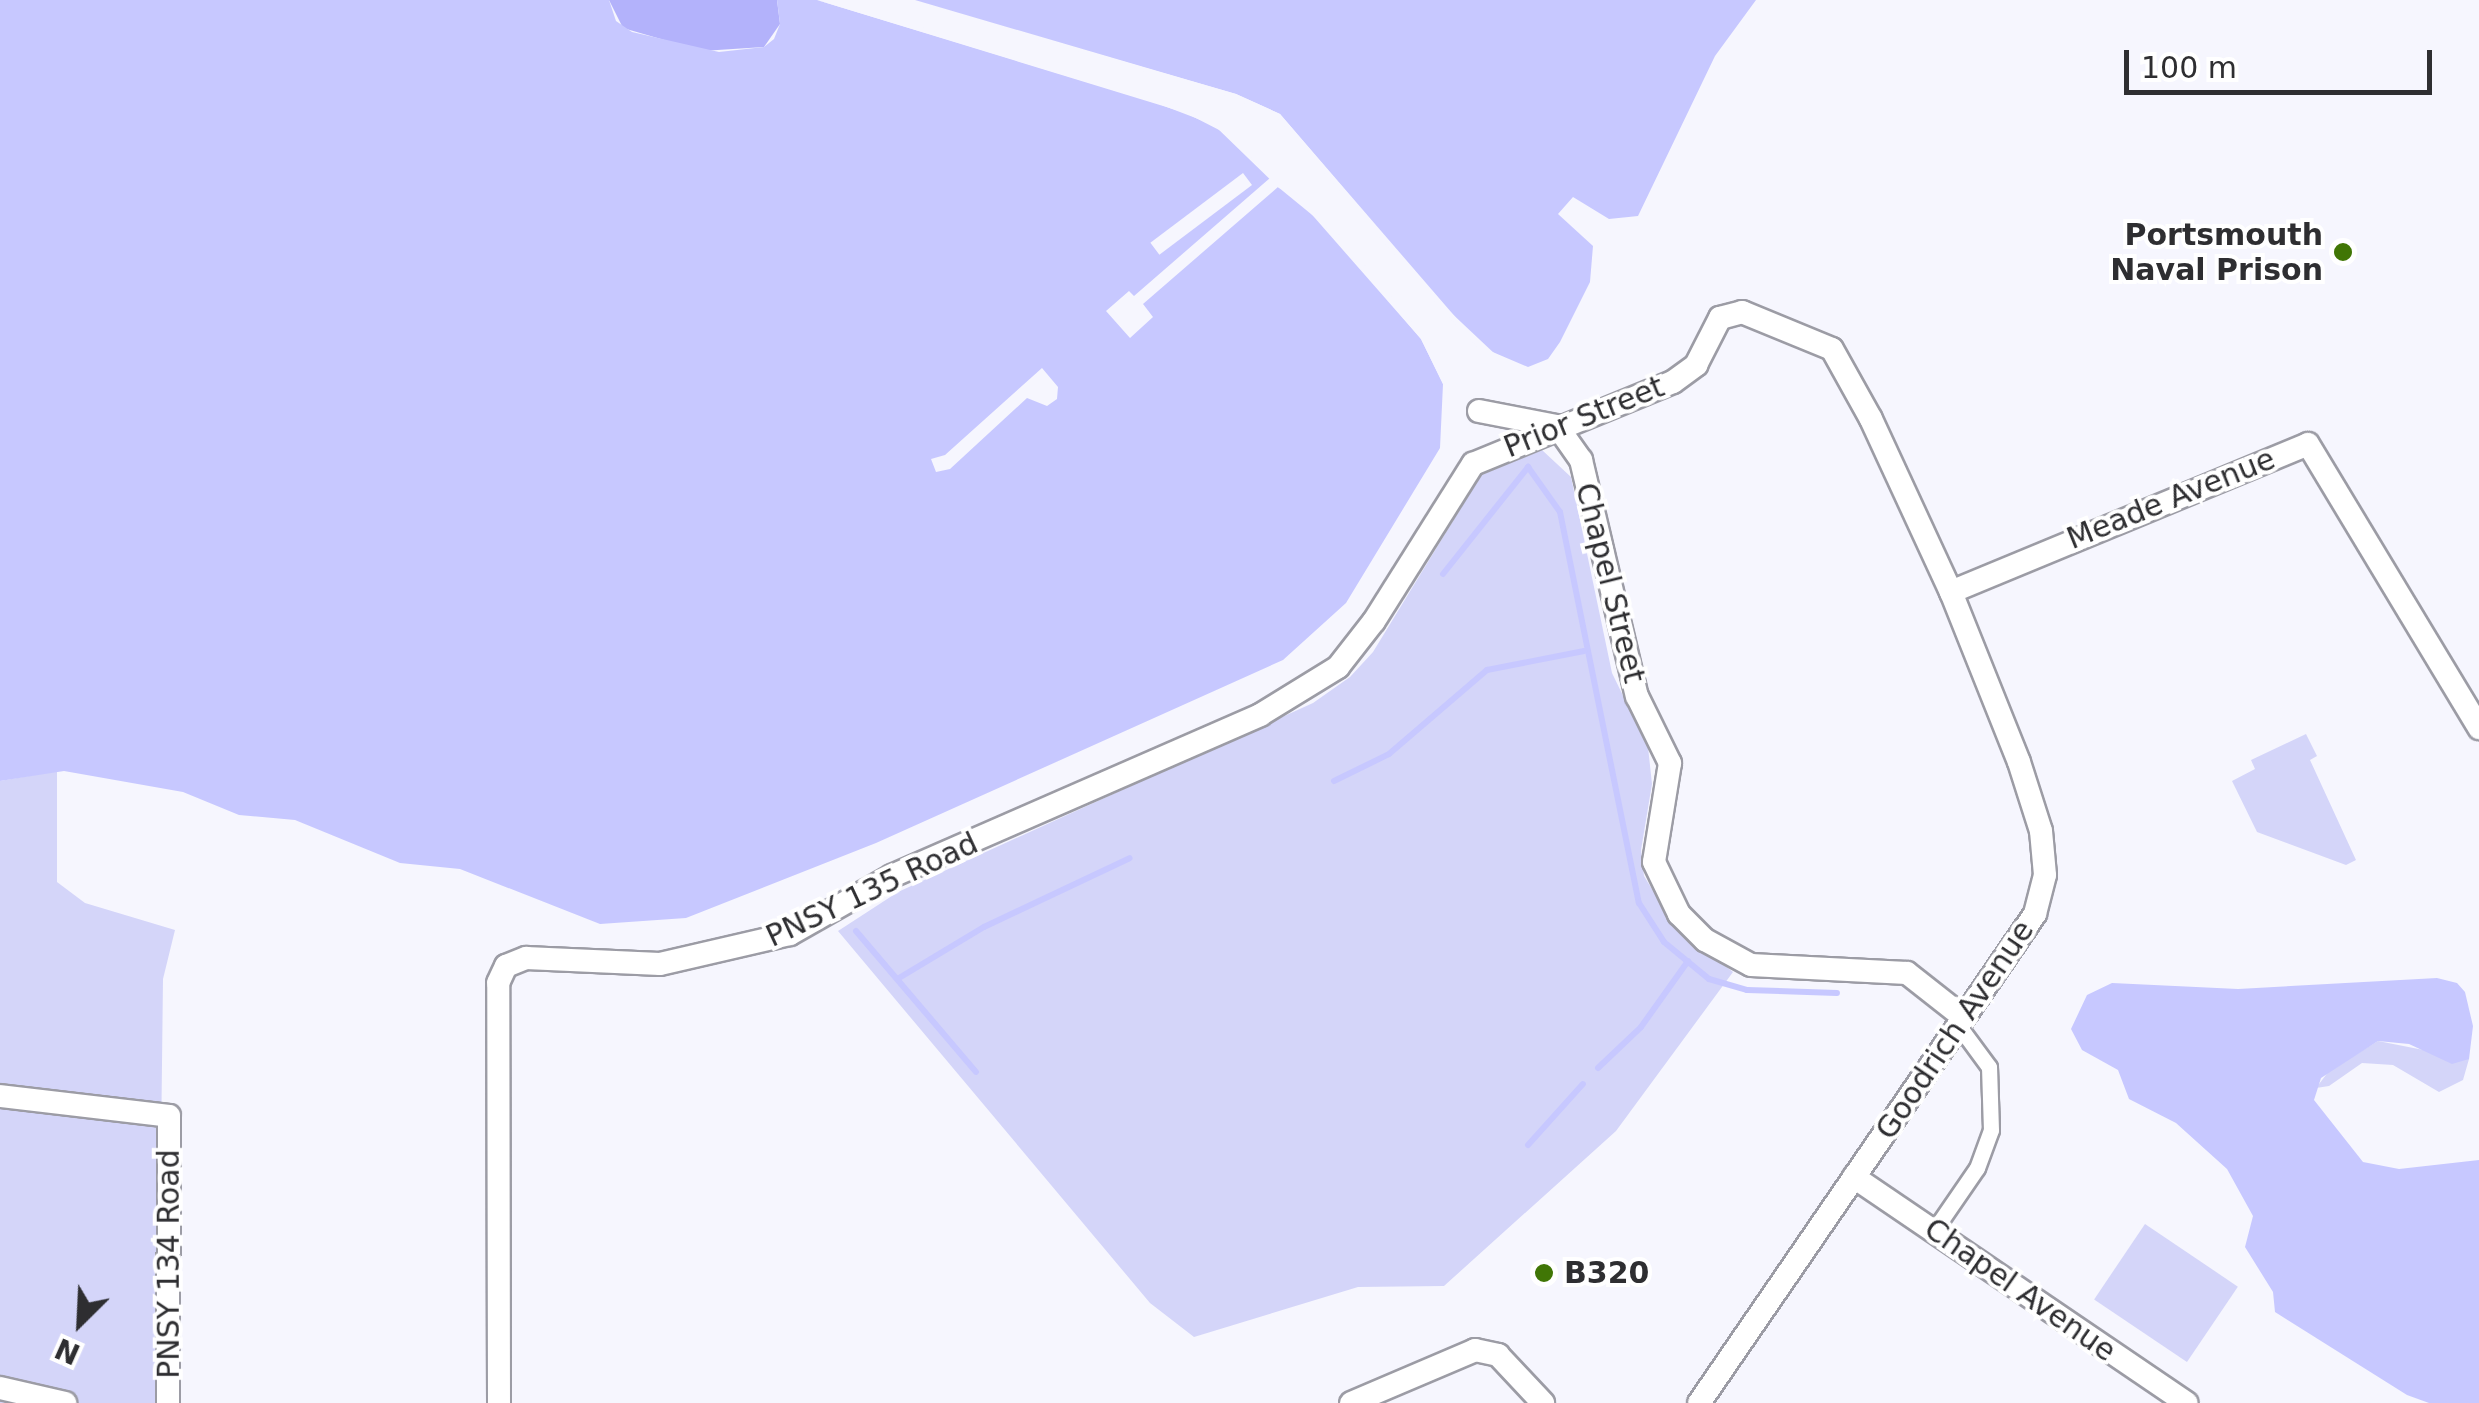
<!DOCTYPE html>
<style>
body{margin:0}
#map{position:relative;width:2479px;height:1403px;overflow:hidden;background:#f6f6fe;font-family:"DejaVu Sans",sans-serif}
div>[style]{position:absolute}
.green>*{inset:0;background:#d4d5f9;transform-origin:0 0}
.forest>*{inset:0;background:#b3b2fb}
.water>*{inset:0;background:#c7c8ff}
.pier>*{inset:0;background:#f6f6fe;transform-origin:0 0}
.stream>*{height:6px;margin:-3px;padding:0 3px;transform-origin:3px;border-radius:3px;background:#c7c8ff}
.roads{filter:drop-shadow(2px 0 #9c9ca5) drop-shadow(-2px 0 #9c9ca5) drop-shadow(0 2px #9c9ca5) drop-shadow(0 -2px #9c9ca5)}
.pedestrian>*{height:15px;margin:-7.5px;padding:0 7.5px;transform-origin:7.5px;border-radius:7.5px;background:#fff}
.minor>*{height:22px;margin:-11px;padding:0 11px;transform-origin:11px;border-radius:11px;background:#fff}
.dots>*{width:28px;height:28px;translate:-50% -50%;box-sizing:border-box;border:5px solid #fff;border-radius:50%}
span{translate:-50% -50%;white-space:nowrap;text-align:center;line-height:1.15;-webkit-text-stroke:8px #fff;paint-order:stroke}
.poi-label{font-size:30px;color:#2e2e31;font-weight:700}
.right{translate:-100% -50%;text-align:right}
.left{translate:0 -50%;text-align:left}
.street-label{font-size:30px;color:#2e2e31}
.north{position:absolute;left:30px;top:1273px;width:100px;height:100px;-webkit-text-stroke:8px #fff;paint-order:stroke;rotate:204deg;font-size:28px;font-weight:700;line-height:40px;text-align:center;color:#2e2e31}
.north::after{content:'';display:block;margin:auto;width:35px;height:45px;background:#2e2e31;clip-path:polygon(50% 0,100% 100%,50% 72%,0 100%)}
.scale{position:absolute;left:2124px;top:50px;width:308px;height:45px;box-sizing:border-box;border:5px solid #2e2e31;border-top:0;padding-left:12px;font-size:30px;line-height:35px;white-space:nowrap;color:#2e2e31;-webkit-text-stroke:8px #fff;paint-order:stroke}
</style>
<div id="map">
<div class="green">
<i style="clip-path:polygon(1542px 450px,1571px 477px,1612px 673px,1648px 747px,1652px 784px,1641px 850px,1644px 876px,1675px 927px,1733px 972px,1616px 1131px,1444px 1286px,1358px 1287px,1194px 1337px,1150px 1303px,838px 931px,898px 892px,1313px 703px,1350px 677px,1373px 652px,1481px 475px)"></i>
<i style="clip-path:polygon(2306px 734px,2317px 756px,2310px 760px,2356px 860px,2346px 865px,2257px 832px,2232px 781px,2255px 769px,2251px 760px)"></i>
<i style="clip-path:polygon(57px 771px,57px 882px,85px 903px,175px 930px,163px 979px,158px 1403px,0 1403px,0 781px)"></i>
<i style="clip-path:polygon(2378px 1041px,2469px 1059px,2463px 1080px,2439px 1092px,2393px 1065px,2362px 1063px,2329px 1086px,2316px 1088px,2329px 1071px)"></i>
<i style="left:2145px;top:1224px;width:112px;height:91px;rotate:34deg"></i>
</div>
<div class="forest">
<i style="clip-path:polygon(609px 0,777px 0,780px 24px,764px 47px,702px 51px,623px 28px)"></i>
</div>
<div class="water">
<i style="clip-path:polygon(0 0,609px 0,616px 21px,632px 32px,719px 52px,764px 47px,774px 39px,780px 24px,777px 0,817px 0,1159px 104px,1214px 125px,1279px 188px,1293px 193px,1421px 339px,1443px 384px,1440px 448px,1346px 603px,1283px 660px,876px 843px,686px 918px,600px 924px,460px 869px,400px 863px,295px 820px,239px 815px,183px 792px,64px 771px,0 781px)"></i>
<i style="clip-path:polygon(915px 0,1756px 0,1715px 56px,1638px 216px,1609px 219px,1573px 197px,1558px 214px,1593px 246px,1590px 282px,1560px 342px,1548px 359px,1528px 367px,1488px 350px,1464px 327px,1280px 114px,1236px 94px)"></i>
<i style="clip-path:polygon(2437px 978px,2457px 983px,2465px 992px,2473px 1026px,2469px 1059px,2452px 1064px,2409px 1044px,2378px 1041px,2321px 1078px,2314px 1100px,2363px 1162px,2399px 1169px,2479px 1160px,2479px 1403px,2429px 1403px,2407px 1395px,2275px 1312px,2273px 1292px,2245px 1247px,2253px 1216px,2227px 1169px,2176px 1123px,2129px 1099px,2118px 1070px,2082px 1050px,2071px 1029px,2087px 995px,2112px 983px,2238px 989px)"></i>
</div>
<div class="pier">
<i style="clip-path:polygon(817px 0,915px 25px,1216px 121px,1326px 219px,1425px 337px,1448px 382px,1443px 384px,1421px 339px,1322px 223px,1278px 187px,1143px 304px,1153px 317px,1130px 338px,1106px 311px,1129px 291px,1134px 296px,1270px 178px,1261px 166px,1225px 133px,1186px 113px)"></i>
<i style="clip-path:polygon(910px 0,1236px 94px,1280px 114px,1445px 307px,1496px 355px,1484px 354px,1442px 310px,1277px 118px,1235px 99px)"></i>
<i style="left:1243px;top:173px;width:15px;height:116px;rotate:53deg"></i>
<i style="clip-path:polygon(1042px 368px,1058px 387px,1057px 399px,1047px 406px,1027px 398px,950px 469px,936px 472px,931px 459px,945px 455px)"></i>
</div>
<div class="stream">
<i style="left:1443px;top:574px;width:137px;rotate:-51.5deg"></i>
<i style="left:1528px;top:467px;width:55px;rotate:54.6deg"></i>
<i style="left:1560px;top:512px;width:399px;rotate:78.6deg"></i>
<i style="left:1639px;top:903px;width:46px;rotate:57.3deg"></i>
<i style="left:1664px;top:942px;width:58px;rotate:39.4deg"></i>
<i style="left:1709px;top:979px;width:40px;rotate:16deg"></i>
<i style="left:1747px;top:990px;width:90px;rotate:1.9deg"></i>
<i style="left:1334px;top:781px;width:61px;rotate:-26.1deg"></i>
<i style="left:1389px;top:754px;width:129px;rotate:-40.6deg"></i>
<i style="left:1487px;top:670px;width:99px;rotate:-11.1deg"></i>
<i style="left:856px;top:931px;width:185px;rotate:49.6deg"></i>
<i style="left:899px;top:978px;width:99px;rotate:-31deg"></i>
<i style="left:984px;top:927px;width:161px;rotate:-25.3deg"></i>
<i style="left:1598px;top:1068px;width:59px;rotate:-43.6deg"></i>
<i style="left:1641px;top:1027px;width:81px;rotate:-54.5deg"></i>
<i style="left:1528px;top:1145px;width:82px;rotate:-48deg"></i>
</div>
<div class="roads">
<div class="pedestrian">
<i style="left:1935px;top:1229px;width:74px;rotate:-55.5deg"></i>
<i style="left:1977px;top:1168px;width:40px;rotate:-69.8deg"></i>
<i style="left:1991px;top:1130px;width:63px;rotate:-91.8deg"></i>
<i style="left:1989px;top:1067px;width:52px;rotate:-126.4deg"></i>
</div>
<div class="minor">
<i style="left:1479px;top:411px;width:79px;rotate:10.9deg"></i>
<i style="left:1557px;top:426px;width:42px;rotate:54.8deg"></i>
<i style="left:1581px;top:460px;width:243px;rotate:76.7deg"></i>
<i style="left:1637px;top:696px;width:75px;rotate:63.8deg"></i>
<i style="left:1670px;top:763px;width:100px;rotate:99.2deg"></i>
<i style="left:1654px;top:862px;width:58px;rotate:64.3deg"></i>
<i style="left:1679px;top:914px;width:37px;rotate:45deg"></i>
<i style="left:1705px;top:940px;width:52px;rotate:28.5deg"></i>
<i style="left:1751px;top:965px;width:156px;rotate:2.9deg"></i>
<i style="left:1907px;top:973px;width:71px;rotate:38.2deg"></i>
<i style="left:1951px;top:592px;width:386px;rotate:-22.5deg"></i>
<i style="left:2308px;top:444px;width:332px;rotate:58.9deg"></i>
<i style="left:0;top:1096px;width:170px;rotate:6.7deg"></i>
<i style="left:169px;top:1116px;width:287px;rotate:90.2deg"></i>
<i style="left:1854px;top:1177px;width:402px;rotate:34.2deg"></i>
<i style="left:0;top:1388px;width:67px;rotate:13deg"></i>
<i style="left:499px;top:1403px;width:420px;rotate:-90.1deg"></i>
<i style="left:498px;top:983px;width:19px;rotate:-65deg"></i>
<i style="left:506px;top:966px;width:22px;rotate:-22deg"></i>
<i style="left:526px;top:958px;width:134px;rotate:2.6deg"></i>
<i style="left:660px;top:964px;width:133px;rotate:-13deg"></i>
<i style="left:790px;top:934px;width:117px;rotate:-29.6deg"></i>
<i style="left:892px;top:876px;width:402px;rotate:-23.6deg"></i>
<i style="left:1260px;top:715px;width:92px;rotate:-31.6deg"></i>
<i style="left:1338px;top:667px;width:58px;rotate:-52deg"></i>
<i style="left:1374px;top:621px;width:186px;rotate:-57.8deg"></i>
<i style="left:1473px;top:464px;width:216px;rotate:-22.3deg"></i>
<i style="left:1673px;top:382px;width:29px;rotate:-36deg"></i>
<i style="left:1696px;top:365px;width:53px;rotate:-62.9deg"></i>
<i style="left:1720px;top:318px;width:23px;rotate:-15deg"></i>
<i style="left:1742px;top:312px;width:97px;rotate:22.3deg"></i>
<i style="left:1832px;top:349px;width:80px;rotate:60.9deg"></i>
<i style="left:1871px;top:419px;width:191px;rotate:65.2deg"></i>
<i style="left:1951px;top:592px;width:183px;rotate:68.2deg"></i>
<i style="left:2019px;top:762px;width:72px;rotate:72.3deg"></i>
<i style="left:2041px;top:831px;width:44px;rotate:84.8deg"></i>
<i style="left:2045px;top:875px;width:40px;rotate:104.4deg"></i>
<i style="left:2035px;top:914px;width:593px;rotate:124.49deg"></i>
<i style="left:1351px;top:1403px;width:135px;rotate:-23.1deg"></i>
<i style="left:1475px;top:1350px;width:24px;rotate:12deg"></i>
<i style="left:1498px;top:1355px;width:66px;rotate:46.8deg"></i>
</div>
</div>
<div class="dots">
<i style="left:2343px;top:252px;background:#407605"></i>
<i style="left:1544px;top:1273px;background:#407605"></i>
</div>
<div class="poi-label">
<span class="right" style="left:2323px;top:252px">Portsmouth<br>Naval Prison</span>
<span class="left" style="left:1564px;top:1273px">B320</span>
</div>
<div class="street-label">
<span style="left:1584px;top:417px;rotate:-22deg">Prior Street</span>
<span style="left:2171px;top:499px;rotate:-22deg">Meade Avenue</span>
<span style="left:1610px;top:583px;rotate:76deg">Chapel Street</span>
<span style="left:872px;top:890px;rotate:-25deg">PNSY 135 Road</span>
<span style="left:1955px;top:1030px;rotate:-56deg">Goodrich Avenue</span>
<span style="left:169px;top:1264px;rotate:-90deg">PNSY 134 Road</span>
<span style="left:2020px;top:1290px;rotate:35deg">Chapel Avenue</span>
</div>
<div class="north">N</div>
<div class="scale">100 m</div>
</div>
